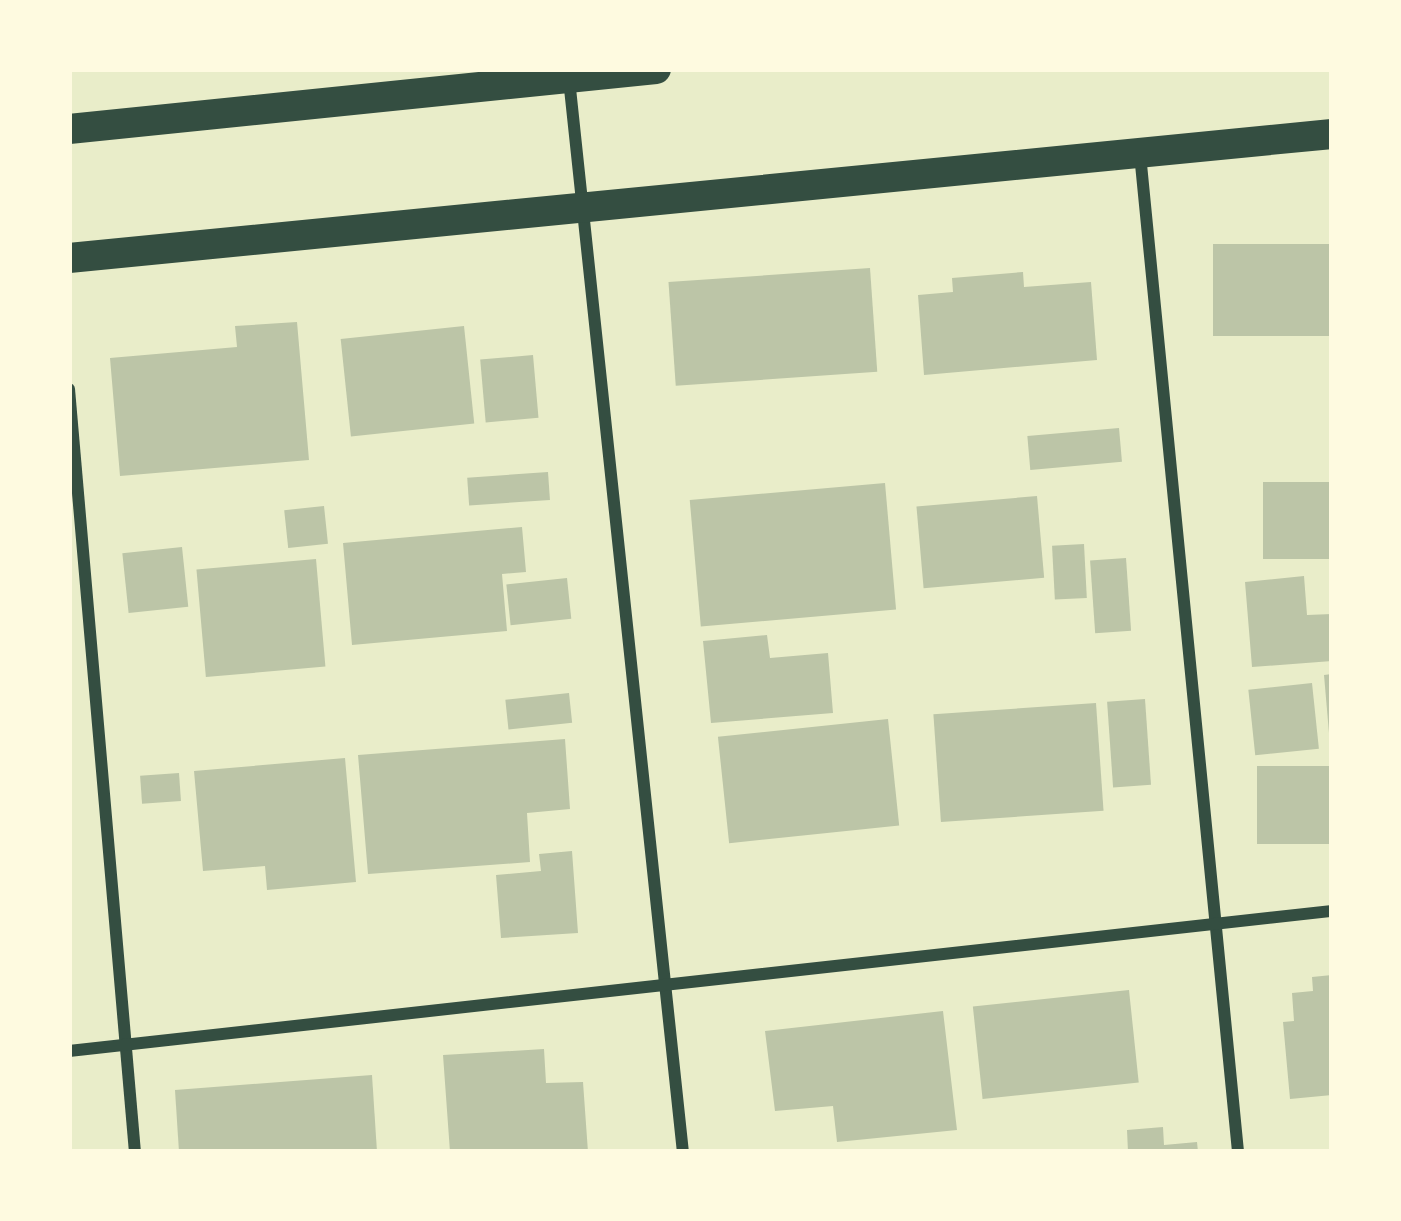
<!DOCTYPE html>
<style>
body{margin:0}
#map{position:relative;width:1401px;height:1221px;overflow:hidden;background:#e9edc9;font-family:Lora,serif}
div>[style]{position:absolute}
.building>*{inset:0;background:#bcc5a7;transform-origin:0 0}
.minor>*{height:12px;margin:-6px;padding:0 6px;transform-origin:6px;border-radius:6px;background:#344e41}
.primary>*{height:30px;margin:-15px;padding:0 15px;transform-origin:15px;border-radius:15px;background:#344e41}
span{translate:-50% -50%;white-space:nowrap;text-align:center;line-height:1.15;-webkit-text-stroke:9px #fefae0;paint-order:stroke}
.frame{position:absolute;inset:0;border:72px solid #fefae0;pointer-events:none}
</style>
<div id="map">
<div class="building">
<i style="left:1332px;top:244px;width:92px;height:119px;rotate:90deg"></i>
<i style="left:870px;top:268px;width:104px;height:202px;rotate:86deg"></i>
<i style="clip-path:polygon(1023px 272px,1024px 287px,1091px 282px,1097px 360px,924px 375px,918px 295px,953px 292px,952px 278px)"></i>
<i style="clip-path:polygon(297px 322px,309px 460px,120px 476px,110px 358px,237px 347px,235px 326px)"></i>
<i style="left:464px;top:326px;width:98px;height:124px;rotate:84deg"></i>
<i style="left:533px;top:355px;width:63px;height:53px;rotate:85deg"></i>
<i style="left:1119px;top:428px;width:34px;height:92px;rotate:85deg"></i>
<i style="left:548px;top:472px;width:28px;height:81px;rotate:86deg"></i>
<i style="left:1332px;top:482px;width:77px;height:69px;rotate:90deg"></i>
<i style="left:885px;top:483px;width:127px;height:196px;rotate:85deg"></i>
<i style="left:1037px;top:496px;width:82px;height:121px;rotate:85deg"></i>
<i style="left:324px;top:506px;width:38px;height:40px;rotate:84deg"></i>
<i style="clip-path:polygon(522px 527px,526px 572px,502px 574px,507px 631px,352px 645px,343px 543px)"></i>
<i style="left:1084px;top:544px;width:54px;height:32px;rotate:87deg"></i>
<i style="left:182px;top:547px;width:60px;height:60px;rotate:84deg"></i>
<i style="left:1126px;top:558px;width:73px;height:36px;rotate:86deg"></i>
<i style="left:316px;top:559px;width:108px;height:120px;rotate:85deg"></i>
<i style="clip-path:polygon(1304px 576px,1307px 615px,1332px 614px,1332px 661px,1252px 667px,1245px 582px)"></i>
<i style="left:567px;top:578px;width:41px;height:61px;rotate:84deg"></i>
<i style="clip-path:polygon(767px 635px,770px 658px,828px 653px,833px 713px,711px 723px,703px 641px)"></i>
<i style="clip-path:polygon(1332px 674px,1332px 733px,1329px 733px,1324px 675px)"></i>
<i style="left:1312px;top:683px;width:66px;height:64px;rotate:84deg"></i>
<i style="left:569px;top:693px;width:30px;height:64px;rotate:84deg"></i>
<i style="left:1145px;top:699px;width:86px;height:38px;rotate:86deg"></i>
<i style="left:1096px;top:703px;width:108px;height:163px;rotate:86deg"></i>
<i style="left:888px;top:719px;width:107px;height:171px;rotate:84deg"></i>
<i style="clip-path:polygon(565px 739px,570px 809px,527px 813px,530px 862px,368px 874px,358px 755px)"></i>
<i style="clip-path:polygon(345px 758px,356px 882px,267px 890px,265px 866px,203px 871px,194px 771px)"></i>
<i style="left:1332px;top:766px;width:78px;height:75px;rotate:90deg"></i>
<i style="left:179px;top:773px;width:28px;height:39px;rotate:86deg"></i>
<i style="clip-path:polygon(572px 851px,578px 933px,501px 938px,496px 875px,541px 871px,539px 854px)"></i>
<i style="clip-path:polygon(1332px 975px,1332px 1095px,1290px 1099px,1283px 1022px,1294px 1021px,1292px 993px,1313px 991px,1312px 977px)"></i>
<i style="left:1129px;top:990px;width:93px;height:157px;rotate:84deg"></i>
<i style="clip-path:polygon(943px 1011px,957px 1130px,837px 1142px,833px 1106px,775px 1111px,765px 1031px)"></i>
<i style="clip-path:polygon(544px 1049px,546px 1083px,583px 1082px,588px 1152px,450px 1152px,443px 1055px)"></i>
<i style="clip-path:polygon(372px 1075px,377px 1152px,179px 1152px,175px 1090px)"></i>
<i style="clip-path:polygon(1163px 1127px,1164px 1145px,1197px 1142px,1198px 1152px,1128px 1152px,1127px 1130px)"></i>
</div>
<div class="minor">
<i style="left:569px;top:79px;width:1079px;rotate:83.94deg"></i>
<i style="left:1140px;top:154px;width:1003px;rotate:84.39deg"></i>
<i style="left:69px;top:389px;width:766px;rotate:85.06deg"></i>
<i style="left:69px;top:1051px;width:1271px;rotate:-6.33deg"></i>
</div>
<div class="primary">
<i style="left:69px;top:129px;width:590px;rotate:-5.84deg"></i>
<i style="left:69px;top:258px;width:1269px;rotate:-5.61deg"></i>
</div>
<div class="frame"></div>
</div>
